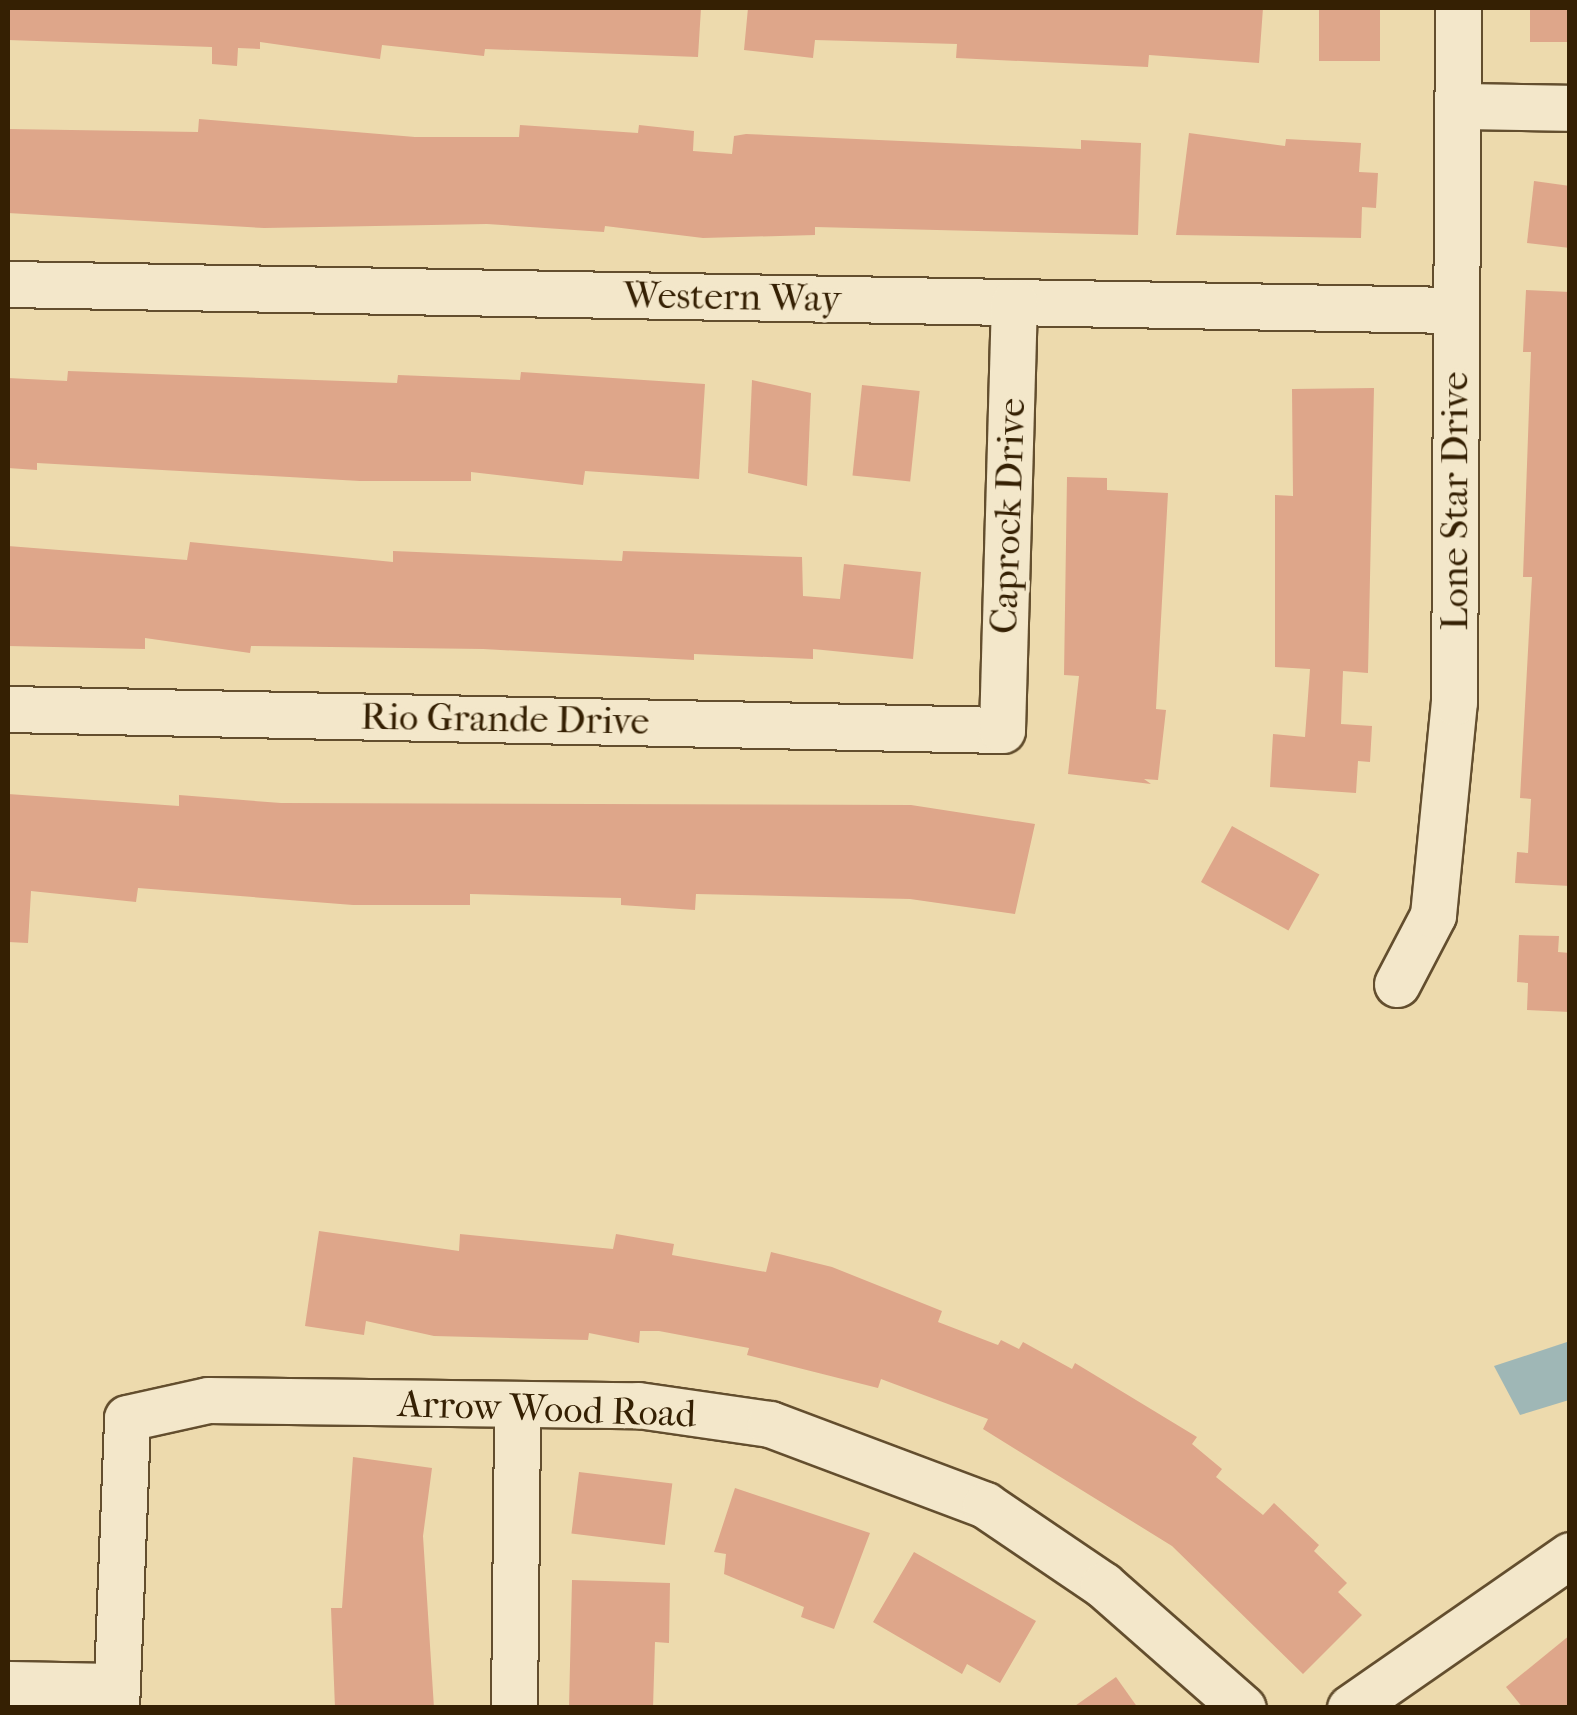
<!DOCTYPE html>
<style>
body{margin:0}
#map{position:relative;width:1577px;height:1715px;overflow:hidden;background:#eddaad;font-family:"IM FELL French Canon",serif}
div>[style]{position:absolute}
.water>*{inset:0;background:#9fb7b6}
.building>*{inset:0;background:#dea68a;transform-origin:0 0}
.roads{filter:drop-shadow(2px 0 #634e2e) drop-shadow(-2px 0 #634e2e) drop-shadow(0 2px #634e2e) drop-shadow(0 -2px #634e2e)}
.minor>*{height:45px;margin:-22.5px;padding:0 22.5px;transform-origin:22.5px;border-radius:22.5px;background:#f3e7ca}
span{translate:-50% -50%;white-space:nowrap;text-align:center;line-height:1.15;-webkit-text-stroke:8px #f3e7ca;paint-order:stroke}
.street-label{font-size:38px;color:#352003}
.frame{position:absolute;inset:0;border:10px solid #352003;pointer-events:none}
</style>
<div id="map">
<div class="water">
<i style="clip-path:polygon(1567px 1342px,1569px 1400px,1520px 1415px,1494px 1366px)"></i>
</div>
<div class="building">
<i style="clip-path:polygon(8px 8px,701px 8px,698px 57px,485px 49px,484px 56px,382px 45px,380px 59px,260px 42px,260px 49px,238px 48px,237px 66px,212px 64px,212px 47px,8px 40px)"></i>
<i style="clip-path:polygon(748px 8px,1263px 8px,1259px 63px,1149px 55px,1148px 67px,956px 58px,957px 44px,815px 40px,813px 58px,744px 50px)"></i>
<i style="left:1319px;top:8px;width:61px;height:53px"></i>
<i style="left:1530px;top:8px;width:40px;height:34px"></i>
<i style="clip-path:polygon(199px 119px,415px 137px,519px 137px,520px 125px,638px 133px,639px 125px,694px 131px,693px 151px,732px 154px,734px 136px,746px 134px,1081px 149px,1081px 140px,1141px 143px,1138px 235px,815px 227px,815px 235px,703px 238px,605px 226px,604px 232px,487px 224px,264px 228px,8px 213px,8px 129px,198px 132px)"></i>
<i style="clip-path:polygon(1189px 133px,1285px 146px,1286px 139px,1361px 143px,1359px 172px,1378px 173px,1376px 208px,1362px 207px,1361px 238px,1176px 235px)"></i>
<i style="clip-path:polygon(1534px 181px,1570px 186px,1570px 248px,1527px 243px)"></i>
<i style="clip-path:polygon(1526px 290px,1570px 292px,1570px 886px,1515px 883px,1517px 852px,1528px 853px,1531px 799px,1520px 798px,1532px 577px,1523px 577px,1531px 352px,1523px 352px)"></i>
<i style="clip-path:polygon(68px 371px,397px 383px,398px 375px,520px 380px,521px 372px,705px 384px,699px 479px,585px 471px,583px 485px,471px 472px,471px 481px,360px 481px,37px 463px,37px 470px,8px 468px,8px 378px,67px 381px)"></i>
<i style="clip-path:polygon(752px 380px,811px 393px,807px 486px,748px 473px)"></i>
<i style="left:862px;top:385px;width:58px;height:91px;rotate:6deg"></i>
<i style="clip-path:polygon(1374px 388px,1368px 673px,1343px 671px,1341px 724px,1372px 726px,1370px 762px,1358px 761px,1356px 793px,1270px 787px,1273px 734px,1305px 737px,1310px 669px,1275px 667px,1275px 495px,1293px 496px,1292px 389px)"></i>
<i style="clip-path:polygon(1067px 477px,1107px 478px,1107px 490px,1168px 493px,1156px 709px,1166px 710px,1158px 780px,1144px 779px,1151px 784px,1068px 774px,1079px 676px,1064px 675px)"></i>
<i style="clip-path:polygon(190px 542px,393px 562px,393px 551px,622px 561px,623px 551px,802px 557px,803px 596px,840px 599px,844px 564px,921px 572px,913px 659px,813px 649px,813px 659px,694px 654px,694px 660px,483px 649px,251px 646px,250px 653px,145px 638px,145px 649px,8px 646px,8px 546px,187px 560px)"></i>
<i style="clip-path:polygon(8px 794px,179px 806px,179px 795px,281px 803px,911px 805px,1035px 824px,1015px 914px,910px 899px,696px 894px,695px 910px,621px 905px,621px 898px,470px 894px,470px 905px,353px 905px,138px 888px,136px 902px,31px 891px,28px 943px,8px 942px)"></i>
<i style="left:1232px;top:826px;width:100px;height:64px;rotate:29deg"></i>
<i style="clip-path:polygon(1519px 935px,1559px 936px,1558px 952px,1570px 953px,1570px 1012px,1527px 1010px,1528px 983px,1517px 982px)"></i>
<i style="clip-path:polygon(319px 1231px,459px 1251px,460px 1234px,613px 1249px,616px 1234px,674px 1244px,672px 1255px,766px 1272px,771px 1252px,832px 1267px,942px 1311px,938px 1322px,998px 1345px,1001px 1340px,1019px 1349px,1023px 1342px,1072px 1369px,1075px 1363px,1197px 1437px,1192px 1444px,1222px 1469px,1216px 1477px,1263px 1515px,1274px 1503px,1319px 1545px,1314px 1551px,1347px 1583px,1338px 1592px,1362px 1615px,1303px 1674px,1172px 1546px,983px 1429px,988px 1419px,881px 1379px,878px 1388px,747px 1355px,749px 1348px,659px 1331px,640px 1331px,639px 1343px,589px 1333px,588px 1340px,434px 1336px,366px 1321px,364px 1335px,305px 1326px)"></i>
<i style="clip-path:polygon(353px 1457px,432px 1468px,423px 1536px,434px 1708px,335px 1708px,331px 1608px,342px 1608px)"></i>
<i style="left:579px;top:1472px;width:94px;height:62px;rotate:7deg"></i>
<i style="clip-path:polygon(735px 1488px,870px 1533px,834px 1629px,801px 1617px,804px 1607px,724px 1574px,726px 1554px,714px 1552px)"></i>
<i style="clip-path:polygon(914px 1552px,1036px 1621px,1000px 1683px,967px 1664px,962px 1674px,873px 1622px)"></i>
<i style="clip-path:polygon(572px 1580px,670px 1583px,669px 1643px,655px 1642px,653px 1708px,569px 1708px)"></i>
<i style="clip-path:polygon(1570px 1635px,1570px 1708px,1523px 1708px,1506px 1687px)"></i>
<i style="clip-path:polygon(1116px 1677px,1138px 1708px,1072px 1708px)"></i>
</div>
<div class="roads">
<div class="minor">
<i style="left:1458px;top:106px;width:112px;rotate:1deg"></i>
<i style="left:8px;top:284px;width:1448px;rotate:1.03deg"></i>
<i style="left:8px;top:709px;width:994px;rotate:1.21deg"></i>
<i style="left:1002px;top:730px;width:428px;rotate:-88.4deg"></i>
<i style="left:1397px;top:984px;width:78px;rotate:-62.4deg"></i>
<i style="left:1433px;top:915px;width:214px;rotate:-84.4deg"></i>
<i style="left:1454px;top:702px;width:694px;rotate:-89.67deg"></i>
<i style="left:8px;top:1684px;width:108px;rotate:1.1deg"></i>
<i style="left:116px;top:1708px;width:290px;rotate:-87.8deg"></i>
<i style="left:127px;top:1418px;width:83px;rotate:-12.5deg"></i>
<i style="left:208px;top:1400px;width:430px;rotate:0.7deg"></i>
<i style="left:638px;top:1405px;width:133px;rotate:8.2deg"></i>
<i style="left:770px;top:1424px;width:230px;rotate:20.6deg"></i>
<i style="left:985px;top:1505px;width:143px;rotate:34.1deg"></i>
<i style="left:1103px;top:1585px;width:186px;rotate:41.3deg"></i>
<i style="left:514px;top:1708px;width:300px;rotate:-89.4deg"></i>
<i style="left:1350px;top:1708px;width:268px;rotate:-34.8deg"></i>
</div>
</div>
<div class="street-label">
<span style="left:732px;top:297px;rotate:1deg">Western Way</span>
<span style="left:1455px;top:501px;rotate:-90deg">Lone Star Drive</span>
<span style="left:1008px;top:516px;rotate:-88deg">Caprock Drive</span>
<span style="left:505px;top:719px;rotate:1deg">Rio Grande Drive</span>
<span style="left:547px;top:1409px;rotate:2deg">Arrow Wood Road</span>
</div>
<div class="frame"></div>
</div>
